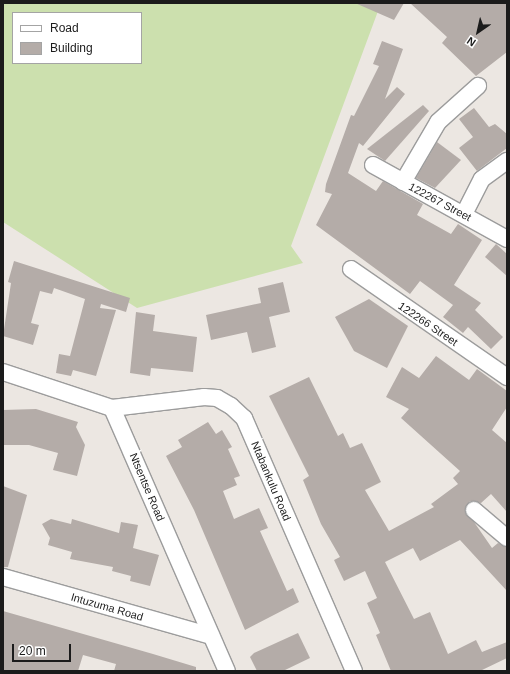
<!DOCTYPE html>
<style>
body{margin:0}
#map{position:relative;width:510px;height:674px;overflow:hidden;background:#ece7e2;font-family:Helvetica,sans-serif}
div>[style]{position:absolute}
.grass>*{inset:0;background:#cce0ae}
.building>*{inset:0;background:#b4aca8}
.roads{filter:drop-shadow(1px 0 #9c9c9c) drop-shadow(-1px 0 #9c9c9c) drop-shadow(0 1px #9c9c9c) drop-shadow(0 -1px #9c9c9c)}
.minor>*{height:16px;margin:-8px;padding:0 8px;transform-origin:8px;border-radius:8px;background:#fff}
span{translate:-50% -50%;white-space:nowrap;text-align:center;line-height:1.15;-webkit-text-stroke:4px #fff;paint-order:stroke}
.street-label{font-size:11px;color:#1b1b1b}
.frame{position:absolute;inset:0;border:4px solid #1b1b1b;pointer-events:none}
.legend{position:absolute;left:12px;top:12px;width:130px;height:52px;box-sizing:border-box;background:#fff;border:1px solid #a4a4a4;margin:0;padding:5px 7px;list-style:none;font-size:12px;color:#1b1b1b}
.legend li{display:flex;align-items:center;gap:8px;height:20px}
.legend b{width:20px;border:1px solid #a4a4a4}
.north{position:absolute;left:458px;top:12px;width:40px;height:40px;-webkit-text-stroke:3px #fff;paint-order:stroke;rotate:214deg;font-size:11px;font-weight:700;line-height:16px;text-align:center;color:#1b1b1b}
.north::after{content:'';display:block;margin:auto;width:14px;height:18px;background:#1b1b1b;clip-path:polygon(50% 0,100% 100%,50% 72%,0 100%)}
.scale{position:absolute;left:12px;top:644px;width:59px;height:18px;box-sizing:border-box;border:2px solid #1b1b1b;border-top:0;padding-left:5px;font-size:12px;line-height:14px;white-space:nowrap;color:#1b1b1b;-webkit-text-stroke:3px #fff;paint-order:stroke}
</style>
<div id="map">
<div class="grass">
<i style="clip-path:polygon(evenodd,3px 3px,381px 3px,291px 246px,303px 263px,137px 308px,3px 222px,3px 3px,13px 13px,141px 13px,141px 63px,13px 63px,13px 13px)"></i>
</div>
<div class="building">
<i style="clip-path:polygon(355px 3px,404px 3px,394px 20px)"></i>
<i style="clip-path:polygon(410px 3px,507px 3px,507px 52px,476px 76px,442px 43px,447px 37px)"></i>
<i style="clip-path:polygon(382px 41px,403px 49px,385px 99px,397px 87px,405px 94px,363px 146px,359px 143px,348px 173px,376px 191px,383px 181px,423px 204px,417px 215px,451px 234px,458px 224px,482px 240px,454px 285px,481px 303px,475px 310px,503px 337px,491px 349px,468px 327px,463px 333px,443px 317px,453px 305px,420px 281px,410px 294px,316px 225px,332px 194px,325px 192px,326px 184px,351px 115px,354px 116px,379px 66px,373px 64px)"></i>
<i style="clip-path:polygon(423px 105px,429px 111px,385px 161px,367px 149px)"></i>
<i style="clip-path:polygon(474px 108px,489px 127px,495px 124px,507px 134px,507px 148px,477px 171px,459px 148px,473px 137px,459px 119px)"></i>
<i style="clip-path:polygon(437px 142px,461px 160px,435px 188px,416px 178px)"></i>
<i style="clip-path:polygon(496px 244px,507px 254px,507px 276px,485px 257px)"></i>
<i style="clip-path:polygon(14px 261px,130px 298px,126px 312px,101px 304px,100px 308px,116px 310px,96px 376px,73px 370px,71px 376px,56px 373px,59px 354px,70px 356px,85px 299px,54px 288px,52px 294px,40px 291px,31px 323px,39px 325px,33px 345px,3px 336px,11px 283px,8px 282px)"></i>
<i style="clip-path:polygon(283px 282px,290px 312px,269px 317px,276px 347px,252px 353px,247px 332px,211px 340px,206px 315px,261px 303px,258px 288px)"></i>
<i style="clip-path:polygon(369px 299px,408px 326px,387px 368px,354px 351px,335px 317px)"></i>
<i style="clip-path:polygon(136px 312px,155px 315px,153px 331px,197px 337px,193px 372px,151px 368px,150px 376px,130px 373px)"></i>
<i style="clip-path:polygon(436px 356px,469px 380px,477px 369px,507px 391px,507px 407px,492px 430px,507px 443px,507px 512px,491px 494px,481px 503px,470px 501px,465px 509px,492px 548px,498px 543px,507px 547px,507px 591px,460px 540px,420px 561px,413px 548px,385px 562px,414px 619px,430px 612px,448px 654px,476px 640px,482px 652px,507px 642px,507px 658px,480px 671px,391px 671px,376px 635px,380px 633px,367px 603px,377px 598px,365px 571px,344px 581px,334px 560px,340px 557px,321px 524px,303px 480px,309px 476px,269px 396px,309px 377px,338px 436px,343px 433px,350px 448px,362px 443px,381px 482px,365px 490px,389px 531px,434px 507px,431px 504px,458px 484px,453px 478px,460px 471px,401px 418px,409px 409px,386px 397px,402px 367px,419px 378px)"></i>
<i style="clip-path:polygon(36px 409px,78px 422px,76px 427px,85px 445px,77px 476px,53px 470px,58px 453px,29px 445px,3px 445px,3px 410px)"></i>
<i style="clip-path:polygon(208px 422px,216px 434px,222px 430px,232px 447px,228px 449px,240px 476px,234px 478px,237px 485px,223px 491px,234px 519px,259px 508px,268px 528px,260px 531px,287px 591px,293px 588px,299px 602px,245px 630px,194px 510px,166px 456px,182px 447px,178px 440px)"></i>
<i style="clip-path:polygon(3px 486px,27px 495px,8px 567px,3px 567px)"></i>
<i style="clip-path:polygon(51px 519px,71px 524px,72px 519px,119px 533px,121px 522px,138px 525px,133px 548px,159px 555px,150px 586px,130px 581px,131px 576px,112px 571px,113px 567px,70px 559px,72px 552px,48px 545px,50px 538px,42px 524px)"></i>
<i style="clip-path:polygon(3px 611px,153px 654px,196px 667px,196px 671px,114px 671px,116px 664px,83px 655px,78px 671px,3px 671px)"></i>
<i style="clip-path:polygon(298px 633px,310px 658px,283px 671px,257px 671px,250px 657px,254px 653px)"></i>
</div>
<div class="roads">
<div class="minor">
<i style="left:373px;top:165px;width:153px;rotate:28.9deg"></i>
<i style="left:403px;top:182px;width:69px;rotate:-59.7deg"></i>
<i style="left:438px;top:122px;width:54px;rotate:-42deg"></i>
<i style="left:464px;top:214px;width:39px;rotate:-63deg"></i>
<i style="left:482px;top:179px;width:31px;rotate:-36deg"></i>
<i style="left:351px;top:269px;width:190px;rotate:34.7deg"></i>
<i style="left:3px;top:372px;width:115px;rotate:18.3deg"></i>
<i style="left:112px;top:408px;width:93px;rotate:-6.8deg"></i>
<i style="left:204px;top:397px;width:13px;rotate:4deg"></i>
<i style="left:217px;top:398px;width:16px;rotate:30deg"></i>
<i style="left:231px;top:406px;width:18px;rotate:43deg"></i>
<i style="left:244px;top:418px;width:276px;rotate:66.5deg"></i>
<i style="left:112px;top:408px;width:287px;rotate:66.4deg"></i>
<i style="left:474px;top:510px;width:43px;rotate:40.3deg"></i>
<i style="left:3px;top:577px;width:216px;rotate:15.8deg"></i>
</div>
</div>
<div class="street-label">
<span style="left:440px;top:202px;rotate:28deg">122267 Street</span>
<span style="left:428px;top:324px;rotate:34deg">122266 Street</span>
<span style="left:271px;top:481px;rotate:67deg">Ntabankulu Road</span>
<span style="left:147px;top:487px;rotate:67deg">Ntsentse Road</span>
<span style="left:107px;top:607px;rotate:16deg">Intuzuma Road</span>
</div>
<div class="frame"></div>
<ul class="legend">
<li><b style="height:5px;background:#fff"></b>Road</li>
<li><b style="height:11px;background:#b4aca8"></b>Building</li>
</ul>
<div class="north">N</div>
<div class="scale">20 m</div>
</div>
